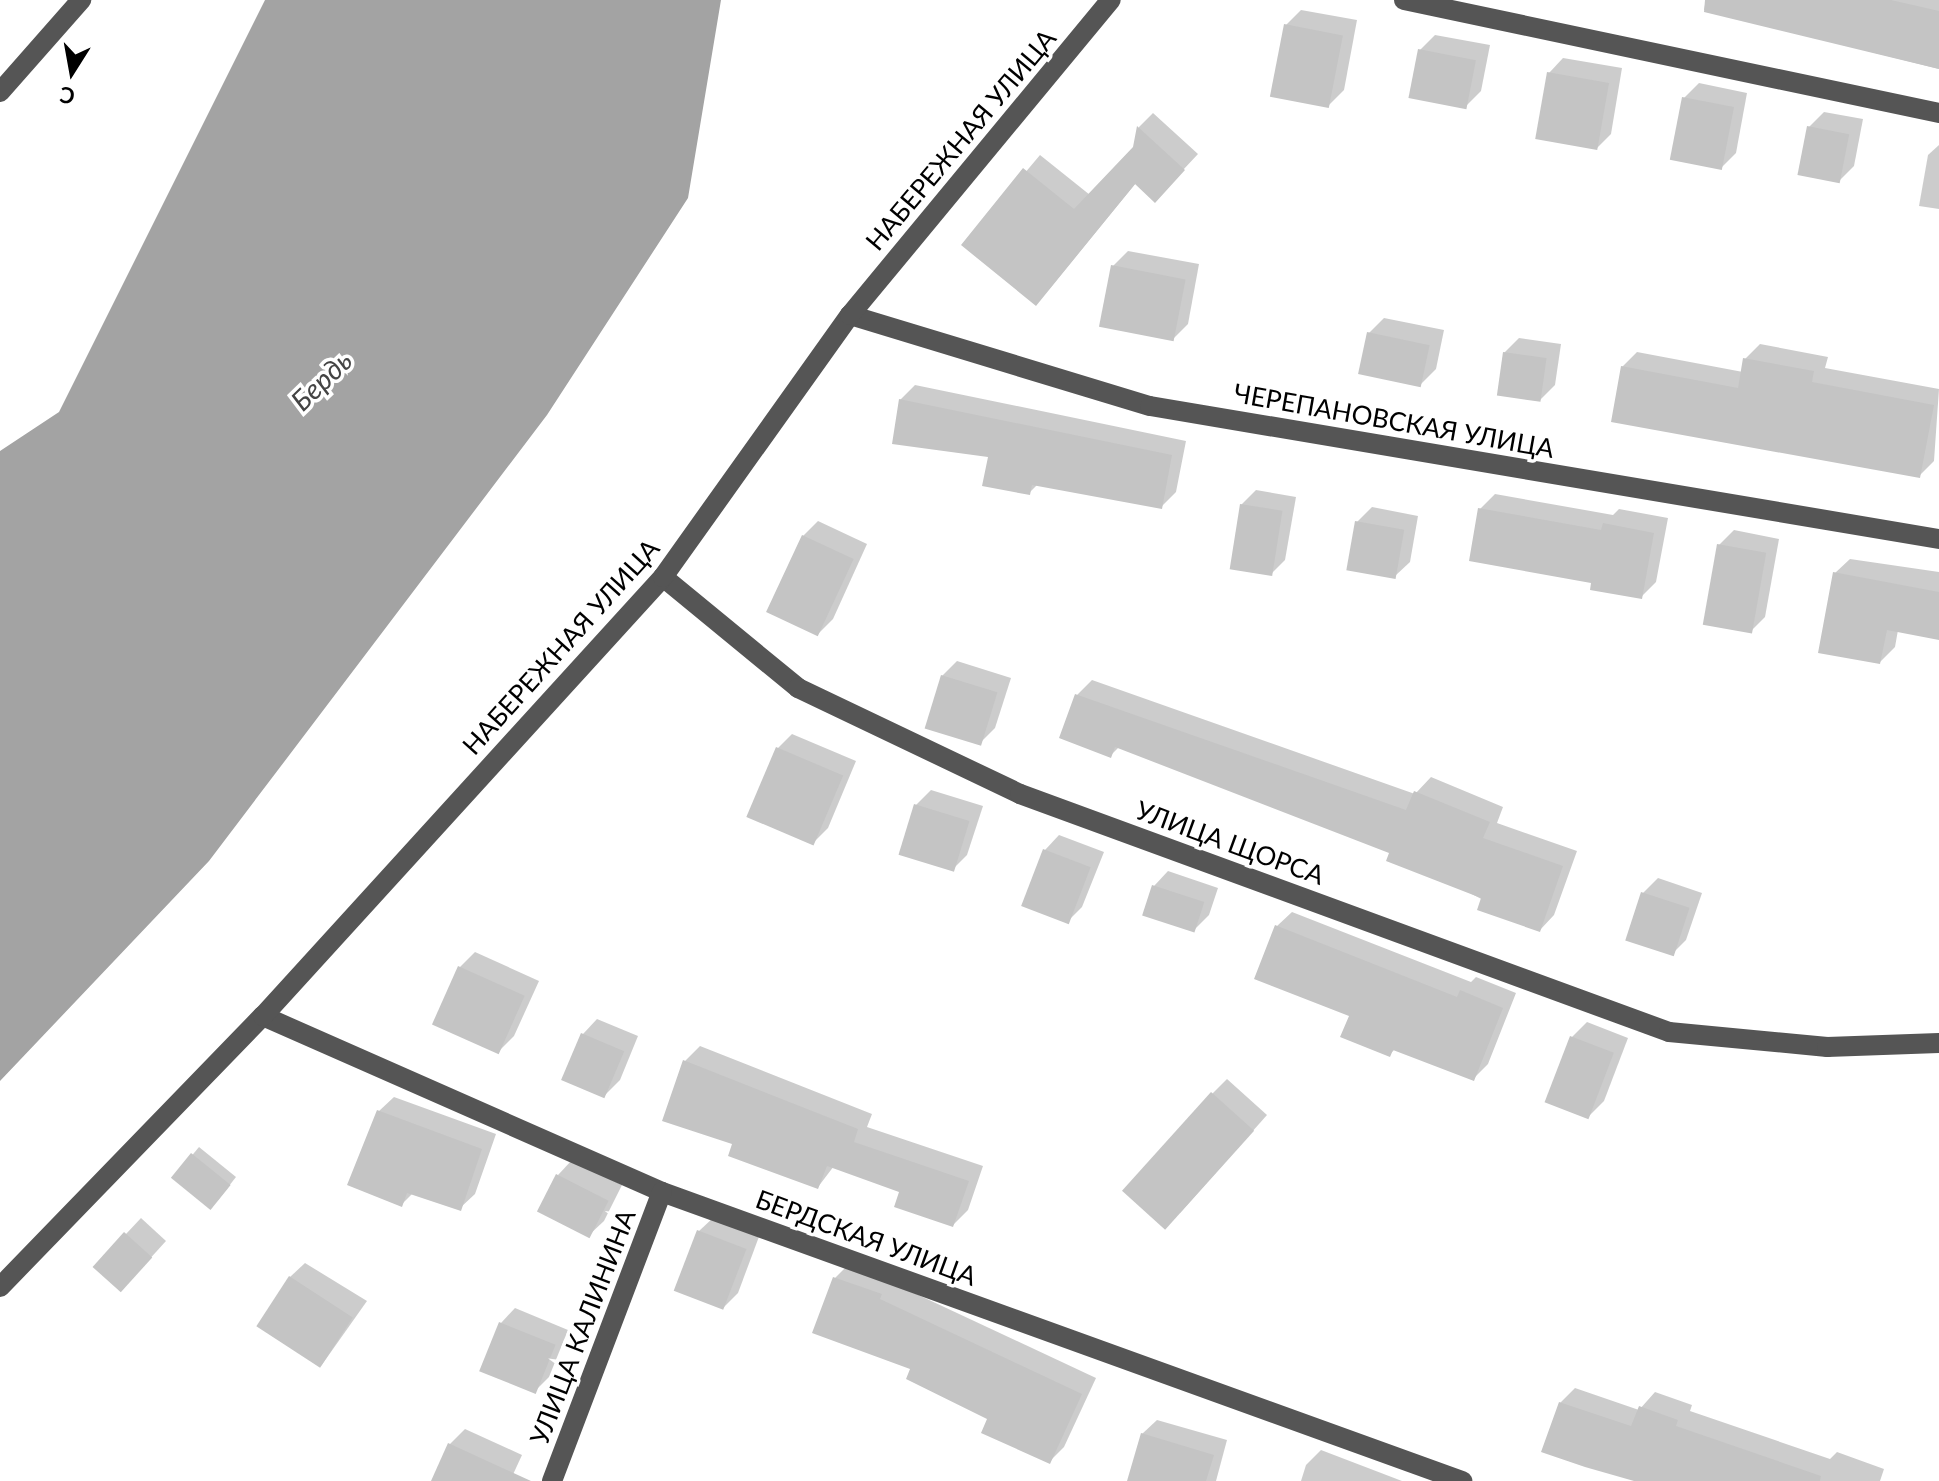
<!DOCTYPE html>
<meta charset="utf-8">
<style>
body{margin:0}
#map{position:relative;width:1939px;height:1481px;overflow:hidden;background:#fff;font-family:Lato,sans-serif}
div>[style]{position:absolute}
.water>*{inset:0;background:#a3a3a3}
.shadow>*{inset:0;background:#0003}
.building>*{inset:0;background:#c4c4c4;transform-origin:0 0}
.minor>*{height:20px;margin:-10px;padding:0 10px;transform-origin:10px;border-radius:10px;background:#555}
span{translate:-50% -50%;white-space:nowrap;text-align:center;line-height:1.15;-webkit-text-stroke:7px #fff;paint-order:stroke}
.street-label{font-size:26px;color:#000}
.water-label{font-size:28px;color:#444;font-style:italic}
.north{position:absolute;left:32px;top:32px;width:80px;height:80px;-webkit-text-stroke:6px #fff;paint-order:stroke;rotate:191deg;font-size:22px;font-weight:700;line-height:32px;text-align:center;color:#000}
.north::after{content:'';display:block;margin:auto;width:28px;height:36px;background:#000;clip-path:polygon(50% 0,100% 100%,50% 72%,0 100%)}
</style>
<div id="map">
<div class="water">
<i style="clip-path:polygon(265px 0,721px 0,688px 198px,547px 415px,209px 861px,0 1081px,0 451px,59px 412px)"></i>
</div>
<div class="shadow">
<i style="clip-path:polygon(1706px 0,1939px 0,1939px 69px,1704px 10px)"></i>
<i style="clip-path:polygon(1301px 10px,1357px 20px,1344px 90px,1329px 105px,1286px 25px)"></i>
<i style="clip-path:polygon(1435px 35px,1490px 45px,1481px 91px,1466px 106px,1420px 50px)"></i>
<i style="clip-path:polygon(1563px 58px,1622px 68px,1611px 134px,1596px 149px,1549px 73px)"></i>
<i style="clip-path:polygon(1699px 83px,1747px 93px,1736px 153px,1721px 168px,1684px 98px)"></i>
<i style="clip-path:polygon(1824px 112px,1863px 119px,1854px 166px,1839px 181px,1809px 127px)"></i>
<i style="clip-path:polygon(1153px 113px,1198px 154px,1169px 185px,1136px 183px,1050px 288px,964px 245px,1040px 155px,1090px 195px,1134px 147px,1139px 127px)"></i>
<i style="clip-path:polygon(1939px 145px,1939px 209px,1919px 206px,1928px 155px)"></i>
<i style="clip-path:polygon(1128px 251px,1199px 264px,1188px 324px,1173px 339px,1113px 266px)"></i>
<i style="clip-path:polygon(1384px 318px,1444px 330px,1436px 369px,1421px 384px,1369px 333px)"></i>
<i style="clip-path:polygon(1519px 338px,1561px 344px,1555px 385px,1540px 400px,1504px 353px)"></i>
<i style="clip-path:polygon(1760px 344px,1828px 357px,1825px 368px,1939px 389px,1934px 461px,1919px 476px,1622px 367px,1637px 352px,1743px 372px,1745px 359px)"></i>
<i style="clip-path:polygon(915px 385px,1186px 441px,1176px 492px,1161px 507px,1038px 484px,1029px 493px,990px 455px,900px 400px)"></i>
<i style="clip-path:polygon(1256px 490px,1296px 497px,1285px 560px,1270px 575px,1241px 505px)"></i>
<i style="clip-path:polygon(1495px 494px,1613px 515px,1619px 509px,1668px 518px,1656px 582px,1641px 597px,1594px 582px,1480px 509px)"></i>
<i style="clip-path:polygon(1372px 507px,1418px 516px,1410px 562px,1395px 576px,1357px 522px)"></i>
<i style="clip-path:polygon(818px 521px,867px 544px,833px 619px,818px 634px,803px 536px)"></i>
<i style="clip-path:polygon(1734px 530px,1779px 539px,1765px 617px,1750px 632px,1719px 545px)"></i>
<i style="clip-path:polygon(1850px 559px,1939px 572px,1939px 638px,1898px 630px,1895px 647px,1880px 662px,1835px 573px)"></i>
<i style="clip-path:polygon(957px 661px,1011px 678px,995px 728px,980px 743px,942px 676px)"></i>
<i style="clip-path:polygon(1092px 680px,1415px 794px,1431px 777px,1503px 807px,1497px 823px,1577px 851px,1554px 915px,1540px 930px,1392px 852px,1120px 746px,1111px 755px,1077px 695px)"></i>
<i style="clip-path:polygon(792px 734px,856px 761px,828px 828px,813px 843px,777px 749px)"></i>
<i style="clip-path:polygon(931px 790px,983px 806px,967px 855px,952px 870px,916px 805px)"></i>
<i style="clip-path:polygon(1059px 835px,1104px 852px,1082px 907px,1067px 922px,1045px 850px)"></i>
<i style="clip-path:polygon(1168px 871px,1218px 888px,1209px 915px,1194px 930px,1154px 886px)"></i>
<i style="clip-path:polygon(1658px 878px,1702px 893px,1686px 940px,1671px 955px,1643px 893px)"></i>
<i style="clip-path:polygon(1292px 912px,1471px 982px,1476px 977px,1516px 993px,1488px 1064px,1473px 1079px,1395px 1049px,1389px 1055px,1277px 926px)"></i>
<i style="clip-path:polygon(475px 952px,539px 981px,514px 1036px,499px 1051px,460px 967px)"></i>
<i style="clip-path:polygon(597px 1019px,638px 1036px,620px 1080px,605px 1095px,583px 1034px)"></i>
<i style="clip-path:polygon(1587px 1022px,1628px 1038px,1604px 1101px,1589px 1116px,1572px 1037px)"></i>
<i style="clip-path:polygon(700px 1046px,872px 1114px,867px 1127px,983px 1166px,968px 1210px,953px 1225px,902px 1191px,834px 1166px,818px 1187px,685px 1061px)"></i>
<i style="clip-path:polygon(1227px 1079px,1267px 1115px,1180px 1213px,1212px 1094px)"></i>
<i style="clip-path:polygon(394px 1097px,496px 1134px,475px 1194px,460px 1208px,413px 1193px,401px 1205px,379px 1111px)"></i>
<i style="clip-path:polygon(199px 1147px,236px 1177px,218px 1200px,174px 1177px)"></i>
<i style="clip-path:polygon(572px 1160px,622px 1185px,604px 1221px,589px 1235px,558px 1175px)"></i>
<i style="clip-path:polygon(714px 1217px,760px 1234px,738px 1293px,723px 1308px,699px 1231px)"></i>
<i style="clip-path:polygon(141px 1218px,166px 1241px,136px 1274px,96px 1266px)"></i>
<i style="clip-path:polygon(305px 1263px,367px 1301px,321px 1366px,290px 1277px)"></i>
<i style="clip-path:polygon(850px 1263px,1096px 1378px,1064px 1447px,1049px 1462px,990px 1418px,835px 1278px)"></i>
<i style="clip-path:polygon(515px 1308px,568px 1330px,549px 1377px,534px 1392px,501px 1323px)"></i>
<i style="clip-path:polygon(1575px 1388px,1639px 1410px,1655px 1392px,1692px 1405px,1690px 1411px,1830px 1459px,1837px 1452px,1884px 1469px,1880px 1481px,1639px 1481px,1560px 1403px)"></i>
<i style="clip-path:polygon(1157px 1420px,1227px 1440px,1216px 1481px,1129px 1481px,1142px 1434px)"></i>
<i style="clip-path:polygon(465px 1429px,522px 1455px,510px 1481px,433px 1481px,450px 1444px)"></i>
<i style="clip-path:polygon(1321px 1450px,1402px 1481px,1301px 1481px,1306px 1465px)"></i>
</div>
<div class="building">
<i style="clip-path:polygon(1705px 0,1891px 0,1939px 11px,1939px 69px,1704px 12px)"></i>
<i style="left:1284px;top:24px;width:60px;height:74px;rotate:11deg"></i>
<i style="left:1418px;top:49px;width:59px;height:50px;rotate:11deg"></i>
<i style="left:1547px;top:72px;width:63px;height:68px;rotate:10deg"></i>
<i style="left:1682px;top:97px;width:53px;height:64px;rotate:11deg"></i>
<i style="clip-path:polygon(1137px 126px,1185px 170px,1155px 203px,1135px 184px,1036px 306px,961px 245px,1023px 168px,1074px 209px,1133px 147px)"></i>
<i style="left:1807px;top:126px;width:43px;height:50px;rotate:11deg"></i>
<i style="left:1111px;top:265px;width:76px;height:63px;rotate:11deg"></i>
<i style="left:1367px;top:332px;width:64px;height:43px;rotate:12deg"></i>
<i style="left:1503px;top:352px;width:44px;height:44px;rotate:8deg"></i>
<i style="clip-path:polygon(1743px 358px,1814px 371px,1812px 382px,1934px 405px,1920px 478px,1611px 422px,1621px 366px,1738px 388px)"></i>
<i style="clip-path:polygon(899px 399px,1172px 455px,1162px 509px,1032px 485px,1030px 495px,982px 486px,988px 457px,892px 444px)"></i>
<i style="left:1240px;top:504px;width:43px;height:66px;rotate:9deg"></i>
<i style="clip-path:polygon(1478px 508px,1601px 530px,1603px 523px,1654px 533px,1642px 599px,1590px 590px,1591px 583px,1469px 561px)"></i>
<i style="left:1355px;top:521px;width:50px;height:50px;rotate:10deg"></i>
<i style="left:802px;top:535px;width:57px;height:85px;rotate:25deg"></i>
<i style="left:1717px;top:544px;width:50px;height:82px;rotate:10deg"></i>
<i style="clip-path:polygon(1833px 572px,1939px 592px,1939px 640px,1887px 630px,1880px 664px,1818px 653px)"></i>
<i style="left:941px;top:675px;width:59px;height:56px;rotate:17deg"></i>
<i style="clip-path:polygon(1075px 694px,1406px 810px,1414px 791px,1490px 822px,1483px 838px,1563px 866px,1540px 932px,1477px 910px,1481px 898px,1386px 861px,1389px 853px,1115px 747px,1111px 758px,1059px 738px)"></i>
<i style="left:776px;top:747px;width:73px;height:76px;rotate:23deg"></i>
<i style="left:914px;top:804px;width:58px;height:53px;rotate:17deg"></i>
<i style="left:1043px;top:849px;width:51px;height:61px;rotate:21deg"></i>
<i style="left:1152px;top:885px;width:55px;height:32px;rotate:18deg"></i>
<i style="left:1641px;top:892px;width:51px;height:51px;rotate:18deg"></i>
<i style="clip-path:polygon(1275px 925px,1457px 997px,1460px 990px,1503px 1008px,1474px 1081px,1393px 1050px,1390px 1057px,1340px 1037px,1349px 1016px,1254px 979px)"></i>
<i style="left:458px;top:966px;width:73px;height:64px;rotate:24deg"></i>
<i style="left:581px;top:1033px;width:47px;height:51px;rotate:23deg"></i>
<i style="left:1570px;top:1036px;width:47px;height:71px;rotate:21deg"></i>
<i style="clip-path:polygon(683px 1060px,858px 1129px,854px 1142px,969px 1181px,953px 1227px,894px 1207px,899px 1192px,827px 1166px,818px 1189px,728px 1156px,732px 1144px,662px 1121px)"></i>
<i style="left:1211px;top:1092px;width:58px;height:133px;rotate:42deg"></i>
<i style="clip-path:polygon(377px 1110px,482px 1149px,461px 1211px,407px 1193px,402px 1207px,347px 1185px)"></i>
<i style="left:191px;top:1153px;width:51px;height:32px;rotate:39deg"></i>
<i style="left:556px;top:1174px;width:59px;height:42px;rotate:27deg"></i>
<i style="left:697px;top:1230px;width:53px;height:65px;rotate:21deg"></i>
<i style="left:124px;top:1232px;width:38px;height:47px;rotate:42deg"></i>
<i style="left:289px;top:1276px;width:76px;height:60px;rotate:33deg"></i>
<i style="clip-path:polygon(833px 1277px,882px 1294px,880px 1299px,1082px 1394px,1050px 1464px,981px 1433px,987px 1419px,906px 1379px,910px 1369px,812px 1333px)"></i>
<i style="left:499px;top:1322px;width:61px;height:53px;rotate:22deg"></i>
<i style="clip-path:polygon(1559px 1402px,1631px 1426px,1639px 1406px,1678px 1420px,1676px 1426px,1821px 1476px,1820px 1481px,1634px 1481px,1585px 1467px,1541px 1452px)"></i>
<i style="clip-path:polygon(1141px 1433px,1214px 1455px,1206px 1481px,1127px 1481px)"></i>
<i style="clip-path:polygon(448px 1443px,531px 1481px,431px 1481px)"></i>
</div>
<div class="minor">
<i style="left:1404px;top:0;width:547px;rotate:11.93deg"></i>
<i style="left:0;top:92px;width:123px;rotate:-48.6deg"></i>
<i style="left:850px;top:315px;width:313px;rotate:16.9deg"></i>
<i style="left:1150px;top:406px;width:800px;rotate:9.57deg"></i>
<i style="left:663px;top:577px;width:175px;rotate:39.4deg"></i>
<i style="left:798px;top:688px;width:246px;rotate:25.5deg"></i>
<i style="left:1020px;top:794px;width:691px;rotate:20.14deg"></i>
<i style="left:1669px;top:1032px;width:159px;rotate:5.4deg"></i>
<i style="left:1827px;top:1047px;width:112px;rotate:-2deg"></i>
<i style="left:263px;top:1016px;width:436px;rotate:23.8deg"></i>
<i style="left:662px;top:1192px;width:851px;rotate:19.86deg"></i>
<i style="left:0;top:1287px;width:378px;rotate:-45.9deg"></i>
<i style="left:263px;top:1016px;width:594px;rotate:-47.66deg"></i>
<i style="left:663px;top:577px;width:322px;rotate:-54.5deg"></i>
<i style="left:850px;top:315px;width:409px;rotate:-50.4deg"></i>
<i style="left:552px;top:1481px;width:309px;rotate:-69.2deg"></i>
</div>
<div class="street-label">
<span style="left:961px;top:140px;rotate:-50deg">НАБЕРЕЖНАЯ УЛИЦА</span>
<span style="left:1394px;top:421px;rotate:10deg">ЧЕРЕПАНОВСКАЯ УЛИЦА</span>
<span style="left:561px;top:647px;rotate:-48deg">НАБЕРЕЖНАЯ УЛИЦА</span>
<span style="left:1230px;top:843px;rotate:20deg">УЛИЦА ЩОРСА</span>
<span style="left:866px;top:1238px;rotate:20deg">БЕРДСКАЯ УЛИЦА</span>
<span style="left:583px;top:1327px;rotate:-69deg">УЛИЦА КАЛИНИНА</span>
</div>
<div class="water-label">
<span style="left:321px;top:380px;rotate:-44deg">Бердь</span>
</div>
<div class="north">С</div>
</div>
